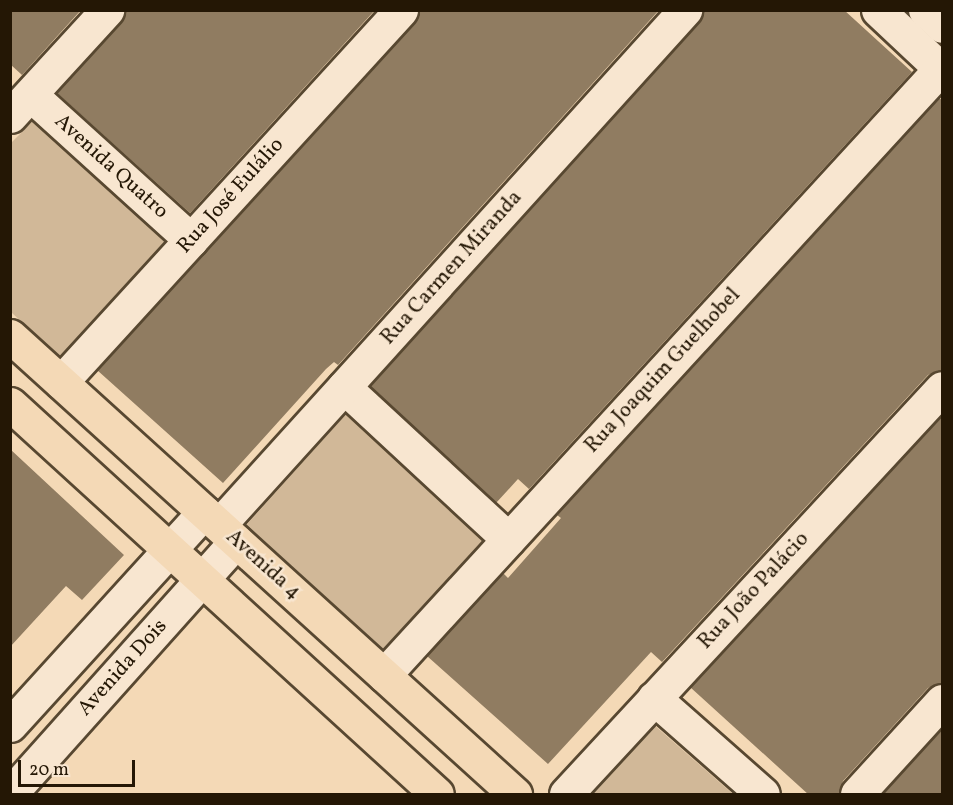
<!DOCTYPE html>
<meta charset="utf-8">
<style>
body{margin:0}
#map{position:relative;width:953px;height:805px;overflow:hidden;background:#f4d9b6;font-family:Vollkorn,serif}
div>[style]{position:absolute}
.green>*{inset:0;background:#d1b898;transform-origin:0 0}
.building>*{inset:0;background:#907c61}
.roads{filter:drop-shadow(2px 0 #584831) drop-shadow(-2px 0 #584831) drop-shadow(0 2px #584831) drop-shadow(0 -2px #584831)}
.minor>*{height:33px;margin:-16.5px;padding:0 16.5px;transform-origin:16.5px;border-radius:16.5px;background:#f8e6d0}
.major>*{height:33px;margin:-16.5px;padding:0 16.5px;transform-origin:16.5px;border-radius:16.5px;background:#f4d9b6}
span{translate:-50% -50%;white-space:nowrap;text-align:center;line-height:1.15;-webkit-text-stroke:5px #f8e6d0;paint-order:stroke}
.street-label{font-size:21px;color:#241705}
.frame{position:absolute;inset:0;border:12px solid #241705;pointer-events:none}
.scale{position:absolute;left:18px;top:760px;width:117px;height:27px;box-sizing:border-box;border:3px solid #241705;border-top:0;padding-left:8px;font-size:18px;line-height:21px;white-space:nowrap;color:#241705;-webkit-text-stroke:4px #f8e6d0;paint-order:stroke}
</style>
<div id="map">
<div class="green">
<i style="clip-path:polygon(34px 120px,168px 245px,62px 360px,11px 312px,10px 144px)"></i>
<i style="left:349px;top:411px;width:187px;height:157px;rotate:42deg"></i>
<i style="clip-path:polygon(653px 724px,733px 794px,590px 794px)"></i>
</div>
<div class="building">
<i style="clip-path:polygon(10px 10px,81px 10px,22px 75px,10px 64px)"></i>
<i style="clip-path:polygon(125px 10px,375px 10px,190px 213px,57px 93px,121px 23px)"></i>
<i style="clip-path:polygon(419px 10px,659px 10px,338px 365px,334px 362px,326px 369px,223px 483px,97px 370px,415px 23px)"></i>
<i style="clip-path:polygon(703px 10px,844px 10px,912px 72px,529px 489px,518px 479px,496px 503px,370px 386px,699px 23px)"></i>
<i style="clip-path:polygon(939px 98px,942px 100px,942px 370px,928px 375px,662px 662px,651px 652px,548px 764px,427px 656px,503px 573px,508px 578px,561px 518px,557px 515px)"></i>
<i style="clip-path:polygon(942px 415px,942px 683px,928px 688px,843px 781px,839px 795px,809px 795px,690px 687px)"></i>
<i style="clip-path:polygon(10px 449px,124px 555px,82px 600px,66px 586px,10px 647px)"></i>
<i style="clip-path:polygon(942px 728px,942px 795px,882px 795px)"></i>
</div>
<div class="roads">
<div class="minor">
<i style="left:878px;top:10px;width:88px;rotate:43.2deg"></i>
<i style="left:925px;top:10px;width:23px;rotate:43deg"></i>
<i style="left:31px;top:95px;width:216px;rotate:42.2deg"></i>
<i style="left:10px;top:116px;width:144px;rotate:-47.5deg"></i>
<i style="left:61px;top:382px;width:504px;rotate:-47.57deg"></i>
<i style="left:344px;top:387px;width:224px;rotate:42.8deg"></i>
<i style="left:219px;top:525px;width:695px;rotate:-47.86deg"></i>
<i style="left:384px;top:675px;width:825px;rotate:-47.46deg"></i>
<i style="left:654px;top:698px;width:145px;rotate:41.4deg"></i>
<i style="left:10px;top:725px;width:288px;rotate:-47.7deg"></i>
<i style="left:10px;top:794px;width:339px;rotate:-48.2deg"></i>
<i style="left:566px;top:794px;width:553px;rotate:-47.2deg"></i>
<i style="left:857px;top:794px;width:126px;rotate:-47.6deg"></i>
</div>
<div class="major">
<i style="left:10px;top:336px;width:682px;rotate:42.21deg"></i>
<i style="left:10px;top:404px;width:578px;rotate:42.41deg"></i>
</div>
</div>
<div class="street-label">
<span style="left:111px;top:167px;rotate:42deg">Avenida Quatro</span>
<span style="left:231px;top:196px;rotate:-48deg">Rua José Eulálio</span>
<span style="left:452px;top:268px;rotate:-48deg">Rua Carmen Miranda</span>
<span style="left:663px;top:371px;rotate:-47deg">Rua Joaquim Guelhobel</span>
<span style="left:263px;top:565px;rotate:42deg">Avenida 4</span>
<span style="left:754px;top:591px;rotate:-47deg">Rua João Palácio</span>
<span style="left:123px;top:668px;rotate:-48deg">Avenida Dois</span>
</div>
<div class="frame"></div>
<div class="scale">20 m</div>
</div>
